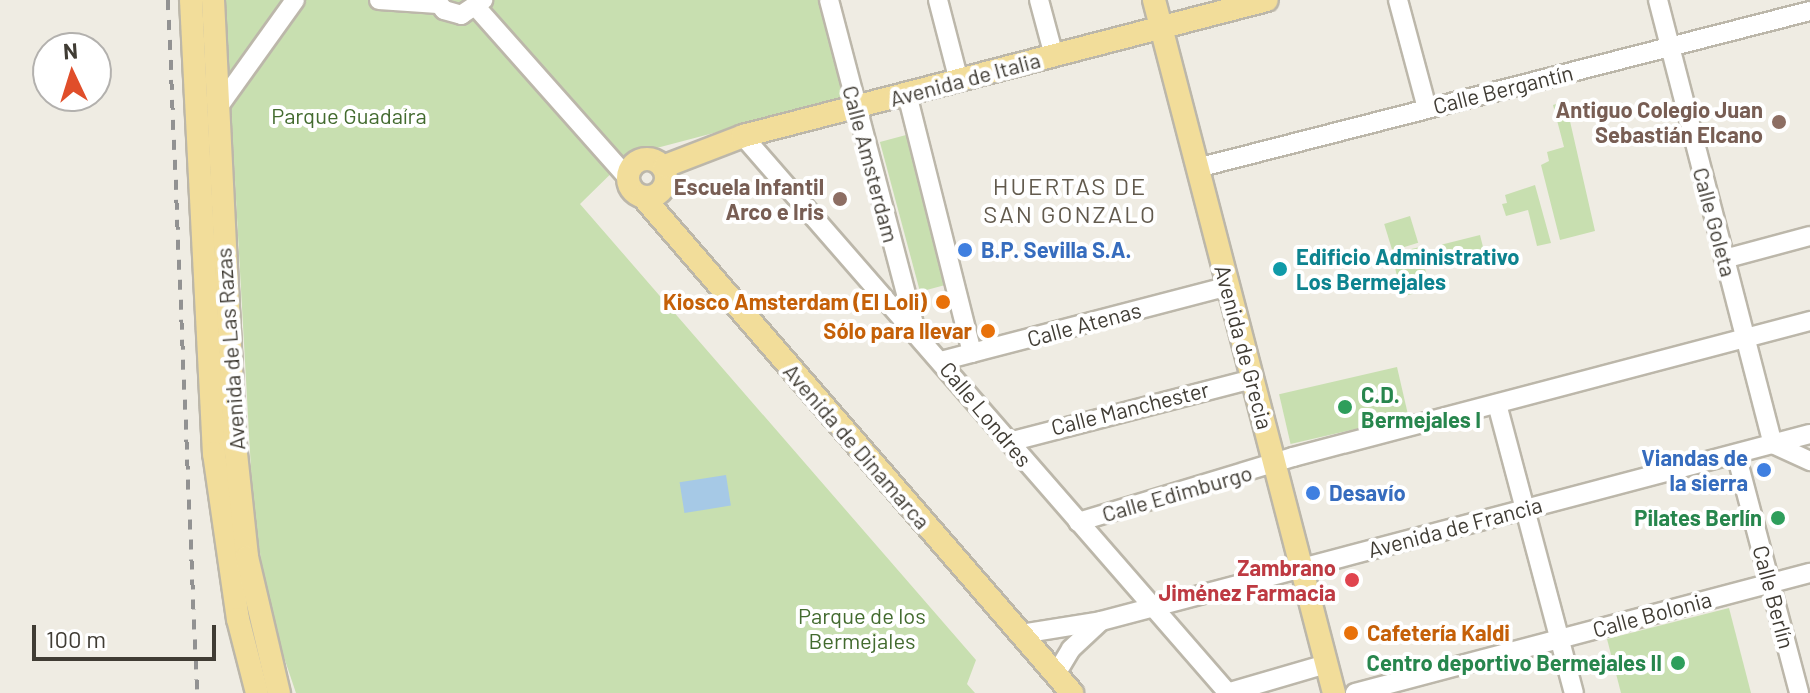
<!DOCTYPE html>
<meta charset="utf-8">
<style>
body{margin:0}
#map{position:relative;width:1810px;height:693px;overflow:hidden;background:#efece3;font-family:Barlow,sans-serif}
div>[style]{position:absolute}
.green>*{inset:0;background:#c8dfb0;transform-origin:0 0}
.water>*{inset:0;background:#a6c9e6;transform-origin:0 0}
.roads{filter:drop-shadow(2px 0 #bcb7aa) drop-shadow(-2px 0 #bcb7aa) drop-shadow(0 2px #bcb7aa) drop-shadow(0 -2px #bcb7aa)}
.minor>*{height:18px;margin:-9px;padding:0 9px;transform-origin:9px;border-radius:9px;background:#fff}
.major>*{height:22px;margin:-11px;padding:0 11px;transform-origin:11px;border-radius:11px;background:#f2dd9a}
.major>.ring{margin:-11px;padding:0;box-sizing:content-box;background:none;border:22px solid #f2dd9a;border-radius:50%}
.rail>*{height:4px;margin-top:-2px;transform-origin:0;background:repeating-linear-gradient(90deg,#929292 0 10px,transparent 0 20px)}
.dots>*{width:22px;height:22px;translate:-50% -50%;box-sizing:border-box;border:4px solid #fff;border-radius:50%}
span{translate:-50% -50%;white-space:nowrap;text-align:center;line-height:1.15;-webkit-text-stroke:8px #fff;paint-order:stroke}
.street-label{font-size:22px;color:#403c34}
.education-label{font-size:22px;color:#785e54;font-weight:700}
.right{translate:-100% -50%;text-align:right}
.park-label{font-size:22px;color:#436b2f}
.shop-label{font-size:22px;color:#366cbe;font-weight:700}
.left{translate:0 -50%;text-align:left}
.culture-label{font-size:22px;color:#0d838f;font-weight:700}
.food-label{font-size:22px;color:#c56008;font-weight:700}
.leisure-label{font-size:22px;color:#27864d;font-weight:700}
.health-label{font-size:22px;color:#be3a42;font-weight:700}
.neighbourhood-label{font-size:24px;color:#625a4d;letter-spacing:2px}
.north{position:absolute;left:32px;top:32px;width:80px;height:80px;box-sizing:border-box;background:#fff;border:2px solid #b3b1ae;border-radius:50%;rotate:356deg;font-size:22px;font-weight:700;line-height:32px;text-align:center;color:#403c34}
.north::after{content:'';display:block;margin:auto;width:28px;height:36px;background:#e04e2a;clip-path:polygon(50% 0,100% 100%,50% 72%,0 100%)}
.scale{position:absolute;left:32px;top:625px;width:184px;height:36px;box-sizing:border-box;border:4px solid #403c34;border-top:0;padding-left:10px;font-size:24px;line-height:28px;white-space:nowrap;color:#403c34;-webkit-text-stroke:6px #fff;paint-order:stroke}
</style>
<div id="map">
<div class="green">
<i style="clip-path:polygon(225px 0,822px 0,846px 98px,630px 155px,580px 204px,976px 660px,967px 684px,975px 693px,296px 693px,269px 613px,253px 506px)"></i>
<i style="clip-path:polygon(1560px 103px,1561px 110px,1567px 108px,1595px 231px,1560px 240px,1541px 165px,1549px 161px,1547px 152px,1564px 147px,1553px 105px)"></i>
<i style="left:906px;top:135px;width:155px;height:27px;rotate:75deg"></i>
<i style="clip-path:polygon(1535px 185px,1551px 243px,1537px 246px,1528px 210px,1506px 216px,1502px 204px,1507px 203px,1505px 195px)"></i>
<i style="left:1410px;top:216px;width:28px;height:27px;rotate:73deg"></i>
<i style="left:1480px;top:235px;width:21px;height:39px;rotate:76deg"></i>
<i style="left:1420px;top:247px;width:44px;height:29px;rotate:77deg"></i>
<i style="left:1397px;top:367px;width:51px;height:121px;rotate:77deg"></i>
<i style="clip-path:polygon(1729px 608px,1751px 693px,1621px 693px,1607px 639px)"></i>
</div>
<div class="water">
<i style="left:726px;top:475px;width:31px;height:47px;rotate:81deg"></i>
</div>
<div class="roads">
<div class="minor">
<i style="left:379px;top:0;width:59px;rotate:3.9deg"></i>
<i style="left:436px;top:0;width:13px;rotate:51deg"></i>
<i style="left:444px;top:10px;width:18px;rotate:16deg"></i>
<i style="left:461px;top:15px;width:27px;rotate:-34deg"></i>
<i style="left:829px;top:0;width:336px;rotate:75.3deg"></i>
<i style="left:938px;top:0;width:84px;rotate:75.5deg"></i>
<i style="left:1039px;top:0;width:58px;rotate:75deg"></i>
<i style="left:1398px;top:0;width:112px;rotate:75deg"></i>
<i style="left:1658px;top:0;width:459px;rotate:75.5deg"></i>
<i style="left:1773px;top:444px;width:41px;rotate:24.7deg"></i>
<i style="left:477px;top:8px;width:225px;rotate:48.4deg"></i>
<i style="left:907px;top:94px;width:267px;rotate:75.9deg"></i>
<i style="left:217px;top:109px;width:134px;rotate:-54.4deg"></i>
<i style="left:743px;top:136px;width:739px;rotate:48.95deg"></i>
<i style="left:1197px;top:168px;width:633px;rotate:-14.37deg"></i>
<i style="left:1724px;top:259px;width:89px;rotate:-15deg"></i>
<i style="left:941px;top:361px;width:297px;rotate:-14.6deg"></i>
<i style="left:1497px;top:404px;width:299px;rotate:75.1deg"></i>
<i style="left:1009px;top:442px;width:251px;rotate:-14.5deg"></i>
<i style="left:1736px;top:454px;width:247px;rotate:75.2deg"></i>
<i style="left:1078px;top:522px;width:225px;rotate:-16.8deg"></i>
<i style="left:1293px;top:457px;width:535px;rotate:-14.74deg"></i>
<i style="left:1021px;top:634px;width:81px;rotate:-9.2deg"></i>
<i style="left:1101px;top:621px;width:733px;rotate:-14.78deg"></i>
<i style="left:1056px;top:674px;width:29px;rotate:-59deg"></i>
<i style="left:1071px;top:649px;width:41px;rotate:-43deg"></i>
<i style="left:1227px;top:693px;width:103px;rotate:-16.3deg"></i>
<i style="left:1355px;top:693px;width:471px;rotate:-14.8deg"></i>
</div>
<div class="major">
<i style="left:191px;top:0;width:454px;rotate:87.1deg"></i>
<i style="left:214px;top:453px;width:168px;rotate:81.8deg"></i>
<i style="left:238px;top:619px;width:76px;rotate:75.6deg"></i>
<i style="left:213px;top:0;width:445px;rotate:87.2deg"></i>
<i style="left:235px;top:444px;width:114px;rotate:83.9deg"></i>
<i style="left:247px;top:557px;width:140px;rotate:76.8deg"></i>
<i style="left:1154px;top:0;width:716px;rotate:75.44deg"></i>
<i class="ring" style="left:628px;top:159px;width:16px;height:16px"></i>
<i style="left:665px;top:166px;width:84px;rotate:-21deg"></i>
<i style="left:743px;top:136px;width:541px;rotate:-14.55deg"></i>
<i style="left:643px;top:197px;width:656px;rotate:49.14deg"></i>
</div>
</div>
<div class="rail">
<i style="left:168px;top:0;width:694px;rotate:87.6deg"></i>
</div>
<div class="dots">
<i style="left:1779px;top:122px;background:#8d6e63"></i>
<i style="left:840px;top:199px;background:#8d6e63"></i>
<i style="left:965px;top:250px;background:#3f7fe0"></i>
<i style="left:1280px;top:269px;background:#0f9aa8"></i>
<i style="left:943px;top:302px;background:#e8710a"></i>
<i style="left:988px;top:331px;background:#e8710a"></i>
<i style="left:1345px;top:407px;background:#2e9e5b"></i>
<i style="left:1764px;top:470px;background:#3f7fe0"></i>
<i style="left:1313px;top:493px;background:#3f7fe0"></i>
<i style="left:1778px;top:518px;background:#2e9e5b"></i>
<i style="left:1352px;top:580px;background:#e0444e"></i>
<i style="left:1351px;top:633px;background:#e8710a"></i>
<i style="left:1678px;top:663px;background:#2e9e5b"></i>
</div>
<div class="street-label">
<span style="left:965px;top:79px;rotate:-15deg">Avenida de Italia</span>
<span style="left:1503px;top:89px;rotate:-14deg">Calle Bergantín</span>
<span style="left:871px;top:164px;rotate:75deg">Calle Amsterdam</span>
<span style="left:1715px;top:222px;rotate:75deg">Calle Goleta</span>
<span style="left:1084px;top:324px;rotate:-15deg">Calle Atenas</span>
<span style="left:1244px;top:347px;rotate:75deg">Avenida de Grecia</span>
<span style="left:230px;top:349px;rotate:-94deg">Avenida de Las Razas</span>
<span style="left:1130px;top:408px;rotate:-14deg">Calle Manchester</span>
<span style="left:986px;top:414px;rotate:50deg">Calle Londres</span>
<span style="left:857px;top:446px;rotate:49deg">Avenida de Dinamarca</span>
<span style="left:1177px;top:493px;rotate:-16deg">Calle Edimburgo</span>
<span style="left:1455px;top:527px;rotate:-15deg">Avenida de Francia</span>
<span style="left:1774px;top:597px;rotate:75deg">Calle Berlín</span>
<span style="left:1652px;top:614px;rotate:-15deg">Calle Bolonia</span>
</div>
<div class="education-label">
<span class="right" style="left:1763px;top:122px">Antiguo Colegio Juan<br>Sebastián Elcano</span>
<span class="right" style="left:824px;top:199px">Escuela Infantil<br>Arco e Iris</span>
</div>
<div class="park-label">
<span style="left:349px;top:116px">Parque Guadaíra</span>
<span style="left:862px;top:628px">Parque de los<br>Bermejales</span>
</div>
<div class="shop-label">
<span class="left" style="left:981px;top:250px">B.P. Sevilla S.A.</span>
<span class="right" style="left:1748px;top:470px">Viandas de<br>la sierra</span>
<span class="left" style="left:1329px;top:493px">Desavío</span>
</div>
<div class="culture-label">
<span class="left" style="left:1296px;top:269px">Edificio Administrativo<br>Los Bermejales</span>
</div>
<div class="food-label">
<span class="right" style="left:927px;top:302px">Kiosco Amsterdam (El Loli)</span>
<span class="right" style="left:972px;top:331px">Sólo para llevar</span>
<span class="left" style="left:1367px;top:633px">Cafetería Kaldi</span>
</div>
<div class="leisure-label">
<span class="left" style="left:1361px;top:407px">C.D.<br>Bermejales I</span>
<span class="right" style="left:1762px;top:518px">Pilates Berlín</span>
<span class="right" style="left:1662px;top:663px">Centro deportivo Bermejales II</span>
</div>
<div class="health-label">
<span class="right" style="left:1336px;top:580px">Zambrano<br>Jiménez Farmacia</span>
</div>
<div class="neighbourhood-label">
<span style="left:1070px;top:200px">HUERTAS DE<br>SAN GONZALO</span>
</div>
<div class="north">N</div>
<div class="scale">100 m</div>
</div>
